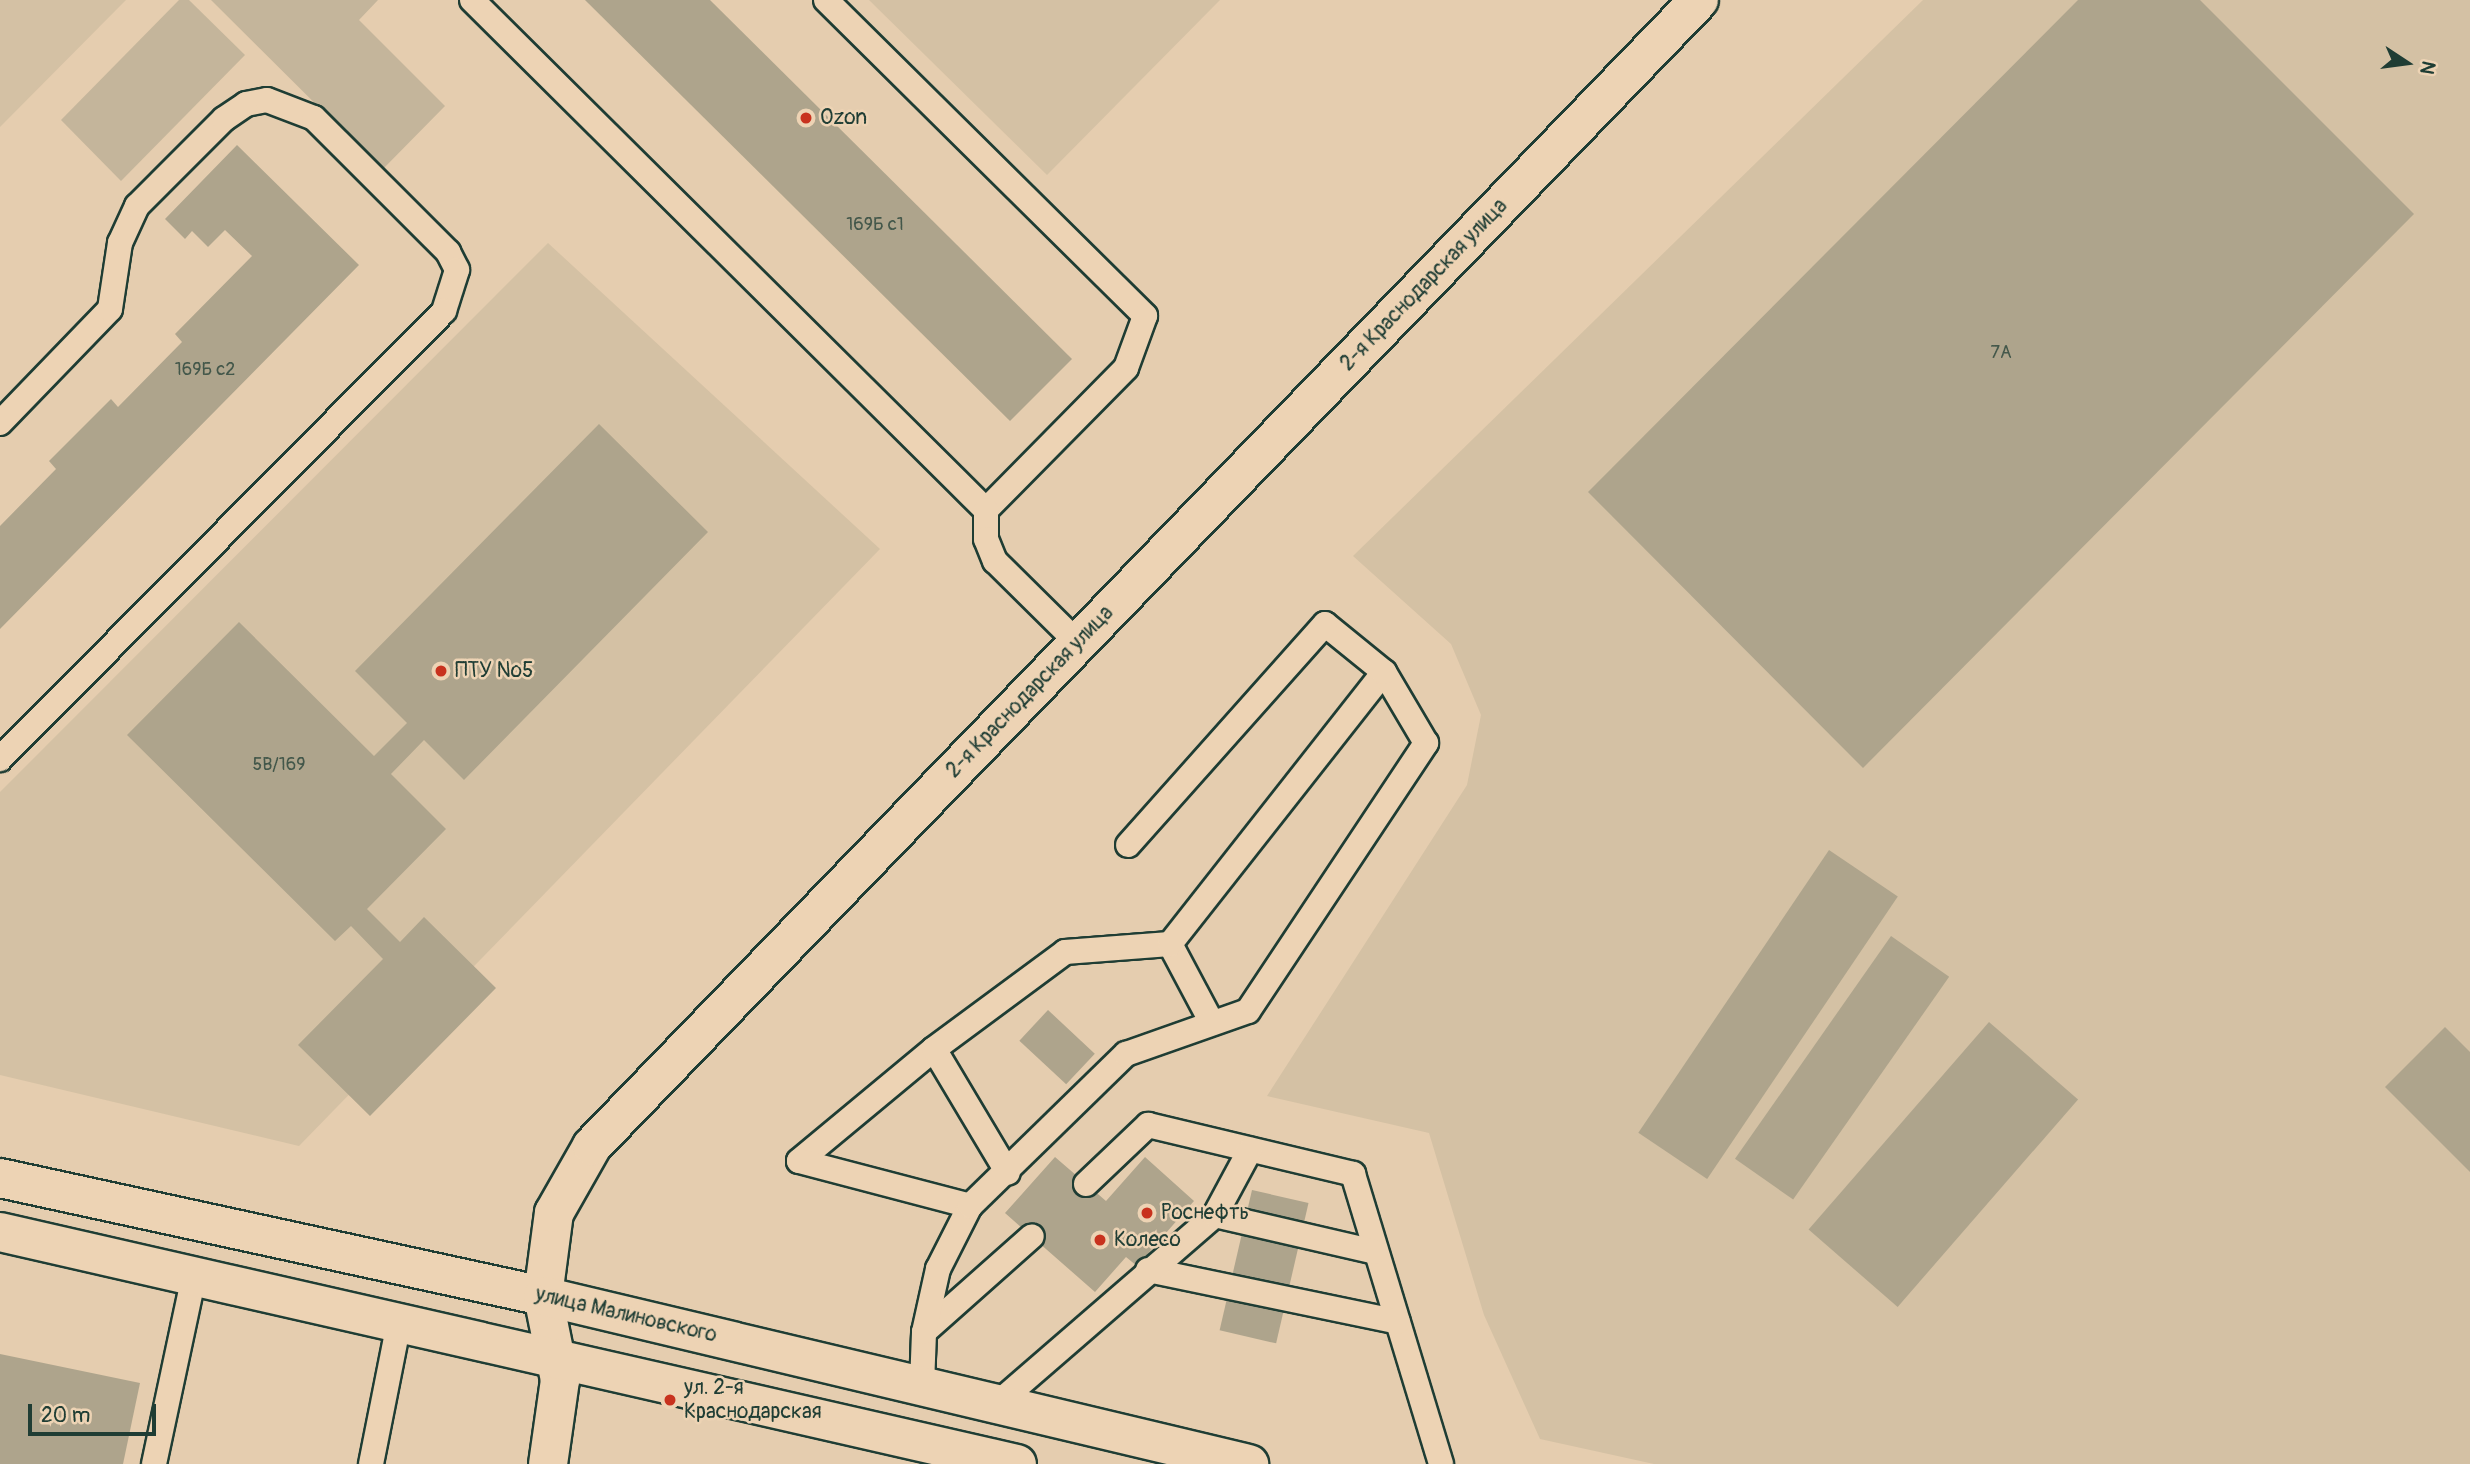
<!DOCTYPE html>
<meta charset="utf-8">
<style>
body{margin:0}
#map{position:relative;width:2470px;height:1464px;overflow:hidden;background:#e5cdaf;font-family:Pangolin,sans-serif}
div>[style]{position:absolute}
.built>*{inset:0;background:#d4c1a4}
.green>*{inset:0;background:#c4b59b}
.building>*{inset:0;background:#aea48c;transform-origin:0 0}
.roads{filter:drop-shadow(2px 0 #1f3d34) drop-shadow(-2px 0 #1f3d34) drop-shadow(0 2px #1f3d34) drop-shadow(0 -2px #1f3d34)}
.service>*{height:24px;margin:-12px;padding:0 12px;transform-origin:12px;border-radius:12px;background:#edd3b4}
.minor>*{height:38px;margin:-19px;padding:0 19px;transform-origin:19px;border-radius:19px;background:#edd3b4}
.tertiary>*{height:38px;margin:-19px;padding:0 19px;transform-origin:19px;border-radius:19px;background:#edd3b4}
.trunk>*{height:38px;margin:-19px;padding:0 19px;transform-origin:19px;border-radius:19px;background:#edd3b4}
.dots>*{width:19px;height:19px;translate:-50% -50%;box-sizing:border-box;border:4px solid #edd3b4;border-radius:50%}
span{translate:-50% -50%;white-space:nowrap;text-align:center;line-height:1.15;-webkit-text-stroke:5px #edd3b4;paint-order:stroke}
.number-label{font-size:18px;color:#43574a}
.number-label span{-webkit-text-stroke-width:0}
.poi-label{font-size:21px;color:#1f3d34}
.left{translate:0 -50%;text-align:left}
.street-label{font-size:21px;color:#1f3d34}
.north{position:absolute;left:2372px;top:28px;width:70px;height:70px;-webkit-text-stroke:5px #edd3b4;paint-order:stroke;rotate:103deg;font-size:19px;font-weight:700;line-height:28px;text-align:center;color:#1f3d34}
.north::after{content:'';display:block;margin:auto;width:24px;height:32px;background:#1f3d34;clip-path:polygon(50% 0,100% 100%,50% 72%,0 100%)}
.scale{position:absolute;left:28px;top:1404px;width:128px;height:32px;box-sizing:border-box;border:4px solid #1f3d34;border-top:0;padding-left:9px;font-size:21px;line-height:24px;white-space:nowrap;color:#1f3d34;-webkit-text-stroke:5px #edd3b4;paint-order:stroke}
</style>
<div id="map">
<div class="built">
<i style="clip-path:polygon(0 0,126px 0,0 127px)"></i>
<i style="clip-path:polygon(869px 0,1220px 0,1047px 175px)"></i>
<i style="clip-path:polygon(1923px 0,2470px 0,2470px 1464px,1654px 1464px,1540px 1439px,1484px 1315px,1429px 1133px,1267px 1096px,1467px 785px,1481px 715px,1451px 644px,1353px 556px)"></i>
<i style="clip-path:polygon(548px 243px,880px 549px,299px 1146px,0 1075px,0 792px)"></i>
</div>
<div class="green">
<i style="clip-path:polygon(179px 0,189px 0,245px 55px,121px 181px,61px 120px)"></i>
<i style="clip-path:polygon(211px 0,378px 0,359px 20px,445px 106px,382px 170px)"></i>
</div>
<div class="building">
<i style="clip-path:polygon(585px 0,710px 0,1072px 359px,1010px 421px)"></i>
<i style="clip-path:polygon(2078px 0,2200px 0,2414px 214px,1863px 768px,1588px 492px)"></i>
<i style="clip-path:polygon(237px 145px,359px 265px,0 629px,0 526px,56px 469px,49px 461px,111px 399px,118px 407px,182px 342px,175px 334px,252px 256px,225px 230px,208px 247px,192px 231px,185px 239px,165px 219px)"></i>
<i style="clip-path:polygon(599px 424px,708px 532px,464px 780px,424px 740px,391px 774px,446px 829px,367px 909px,400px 942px,424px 917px,496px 988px,370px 1116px,298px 1045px,383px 959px,351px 926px,335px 941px,127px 735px,239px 622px,374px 756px,407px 723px,355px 671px)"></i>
<i style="left:1829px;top:850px;width:83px;height:341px;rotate:34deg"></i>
<i style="left:1891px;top:936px;width:71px;height:272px;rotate:35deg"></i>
<i style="left:1048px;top:1010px;width:64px;height:42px;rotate:43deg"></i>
<i style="left:1989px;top:1022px;width:118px;height:275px;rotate:41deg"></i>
<i style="clip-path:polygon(2445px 1027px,2470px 1052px,2470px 1172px,2385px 1087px)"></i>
<i style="clip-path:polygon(1055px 1157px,1106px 1201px,1145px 1157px,1194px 1201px,1137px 1266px,1126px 1257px,1095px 1292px,1005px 1213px)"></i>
<i style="left:1252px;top:1190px;width:58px;height:144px;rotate:13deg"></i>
<i style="clip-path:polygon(0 1354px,140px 1383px,123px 1464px,0 1464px)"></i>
</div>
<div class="roads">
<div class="service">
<i style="left:472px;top:0;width:724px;rotate:44.78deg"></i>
<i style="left:826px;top:0;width:449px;rotate:44.7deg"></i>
<i style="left:1145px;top:316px;width:55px;rotate:110.1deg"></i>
<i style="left:1126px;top:368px;width:199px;rotate:134.6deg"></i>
<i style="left:986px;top:510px;width:29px;rotate:90deg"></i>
<i style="left:986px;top:539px;width:24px;rotate:68deg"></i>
<i style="left:995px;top:561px;width:117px;rotate:44.7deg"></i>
<i style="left:0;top:423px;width:158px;rotate:-46deg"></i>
<i style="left:110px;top:309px;width:67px;rotate:-81.4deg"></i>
<i style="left:120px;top:243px;width:41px;rotate:-65.3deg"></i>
<i style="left:137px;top:206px;width:123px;rotate:-45deg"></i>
<i style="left:224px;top:119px;width:27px;rotate:-34deg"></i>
<i style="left:246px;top:104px;width:21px;rotate:-11deg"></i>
<i style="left:267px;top:100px;width:50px;rotate:21deg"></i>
<i style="left:314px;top:118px;width:190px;rotate:45deg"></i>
<i style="left:448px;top:252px;width:20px;rotate:63deg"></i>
<i style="left:457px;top:270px;width:43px;rotate:107.6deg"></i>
<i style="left:444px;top:311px;width:631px;rotate:134.74deg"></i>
<i style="left:1170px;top:944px;width:89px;rotate:62deg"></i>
<i style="left:934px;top:1049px;width:144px;rotate:59.2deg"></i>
<i style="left:799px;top:1161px;width:175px;rotate:-39.7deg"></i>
<i style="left:934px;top:1049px;width:163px;rotate:-36.5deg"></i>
<i style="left:1065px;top:952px;width:105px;rotate:-4.4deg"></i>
<i style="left:1170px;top:944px;width:346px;rotate:-51.8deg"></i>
<i style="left:799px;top:1161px;width:177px;rotate:14.7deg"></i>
<i style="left:1086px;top:1184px;width:86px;rotate:-43.6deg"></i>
<i style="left:1148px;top:1125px;width:211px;rotate:13.4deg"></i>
<i style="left:1353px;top:1174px;width:303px;rotate:73.1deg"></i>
<i style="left:1215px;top:1215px;width:164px;rotate:13deg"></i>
<i style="left:1148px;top:1270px;width:255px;rotate:11.7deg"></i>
<i style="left:924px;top:1332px;width:144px;rotate:-41.6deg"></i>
<i style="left:922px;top:1385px;width:53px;rotate:-87.8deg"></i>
<i style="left:924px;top:1332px;width:65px;rotate:-77.5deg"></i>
<i style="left:938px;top:1269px;width:71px;rotate:-63.1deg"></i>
<i style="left:970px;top:1206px;width:218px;rotate:-44.3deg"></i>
<i style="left:1126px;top:1054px;width:129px;rotate:-19.4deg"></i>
<i style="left:1248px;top:1011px;width:322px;rotate:-56.4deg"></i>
<i style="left:1426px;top:743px;width:82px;rotate:-120.6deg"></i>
<i style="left:1384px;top:672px;width:76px;rotate:-140.9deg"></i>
<i style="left:1325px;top:624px;width:296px;rotate:131.7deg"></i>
<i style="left:998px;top:1403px;width:287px;rotate:-40.9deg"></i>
<i style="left:1215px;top:1215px;width:74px;rotate:-61.7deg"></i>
<i style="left:154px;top:1464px;width:192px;rotate:-78deg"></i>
<i style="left:371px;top:1464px;width:145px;rotate:-78.8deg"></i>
</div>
<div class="minor">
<i style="left:543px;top:1296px;width:84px;rotate:-82.5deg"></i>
<i style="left:554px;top:1213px;width:77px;rotate:-60.4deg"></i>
<i style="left:592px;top:1146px;width:1593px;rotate:-45.99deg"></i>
</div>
<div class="tertiary">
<i style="left:543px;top:1296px;width:86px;rotate:78.6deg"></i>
<i style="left:560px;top:1380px;width:85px;rotate:98.1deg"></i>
</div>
<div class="trunk">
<i style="left:0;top:1178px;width:556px;rotate:12.26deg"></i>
<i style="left:543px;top:1296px;width:726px;rotate:13.39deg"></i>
<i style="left:0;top:1232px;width:1043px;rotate:12.85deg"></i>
</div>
</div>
<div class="dots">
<i style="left:806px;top:118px;background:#c8321e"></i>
<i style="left:441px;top:671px;background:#c8321e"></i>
<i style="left:1147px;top:1213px;background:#c8321e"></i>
<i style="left:1100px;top:1240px;background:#c8321e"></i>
<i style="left:670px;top:1400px;background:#c8321e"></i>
</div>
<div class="number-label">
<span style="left:875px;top:225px">169Б с1</span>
<span style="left:2001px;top:353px">7А</span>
<span style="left:205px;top:370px">169Б с2</span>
<span style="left:279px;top:765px">5В/169</span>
</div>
<div class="poi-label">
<span class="left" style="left:820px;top:118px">Ozon</span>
<span class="left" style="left:455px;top:671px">ПТУ №5</span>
<span class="left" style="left:1161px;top:1213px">Роснефть</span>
<span class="left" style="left:1114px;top:1240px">Колесо</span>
<span class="left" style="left:684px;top:1400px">ул. 2-я<br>Краснодарская</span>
</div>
<div class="street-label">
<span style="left:1424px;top:285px;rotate:-46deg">2-я Краснодарская улица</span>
<span style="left:1030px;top:692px;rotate:-46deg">2-я Краснодарская улица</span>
<span style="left:626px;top:1315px;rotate:13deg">улица Малиновского</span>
</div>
<div class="north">N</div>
<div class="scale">20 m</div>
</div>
